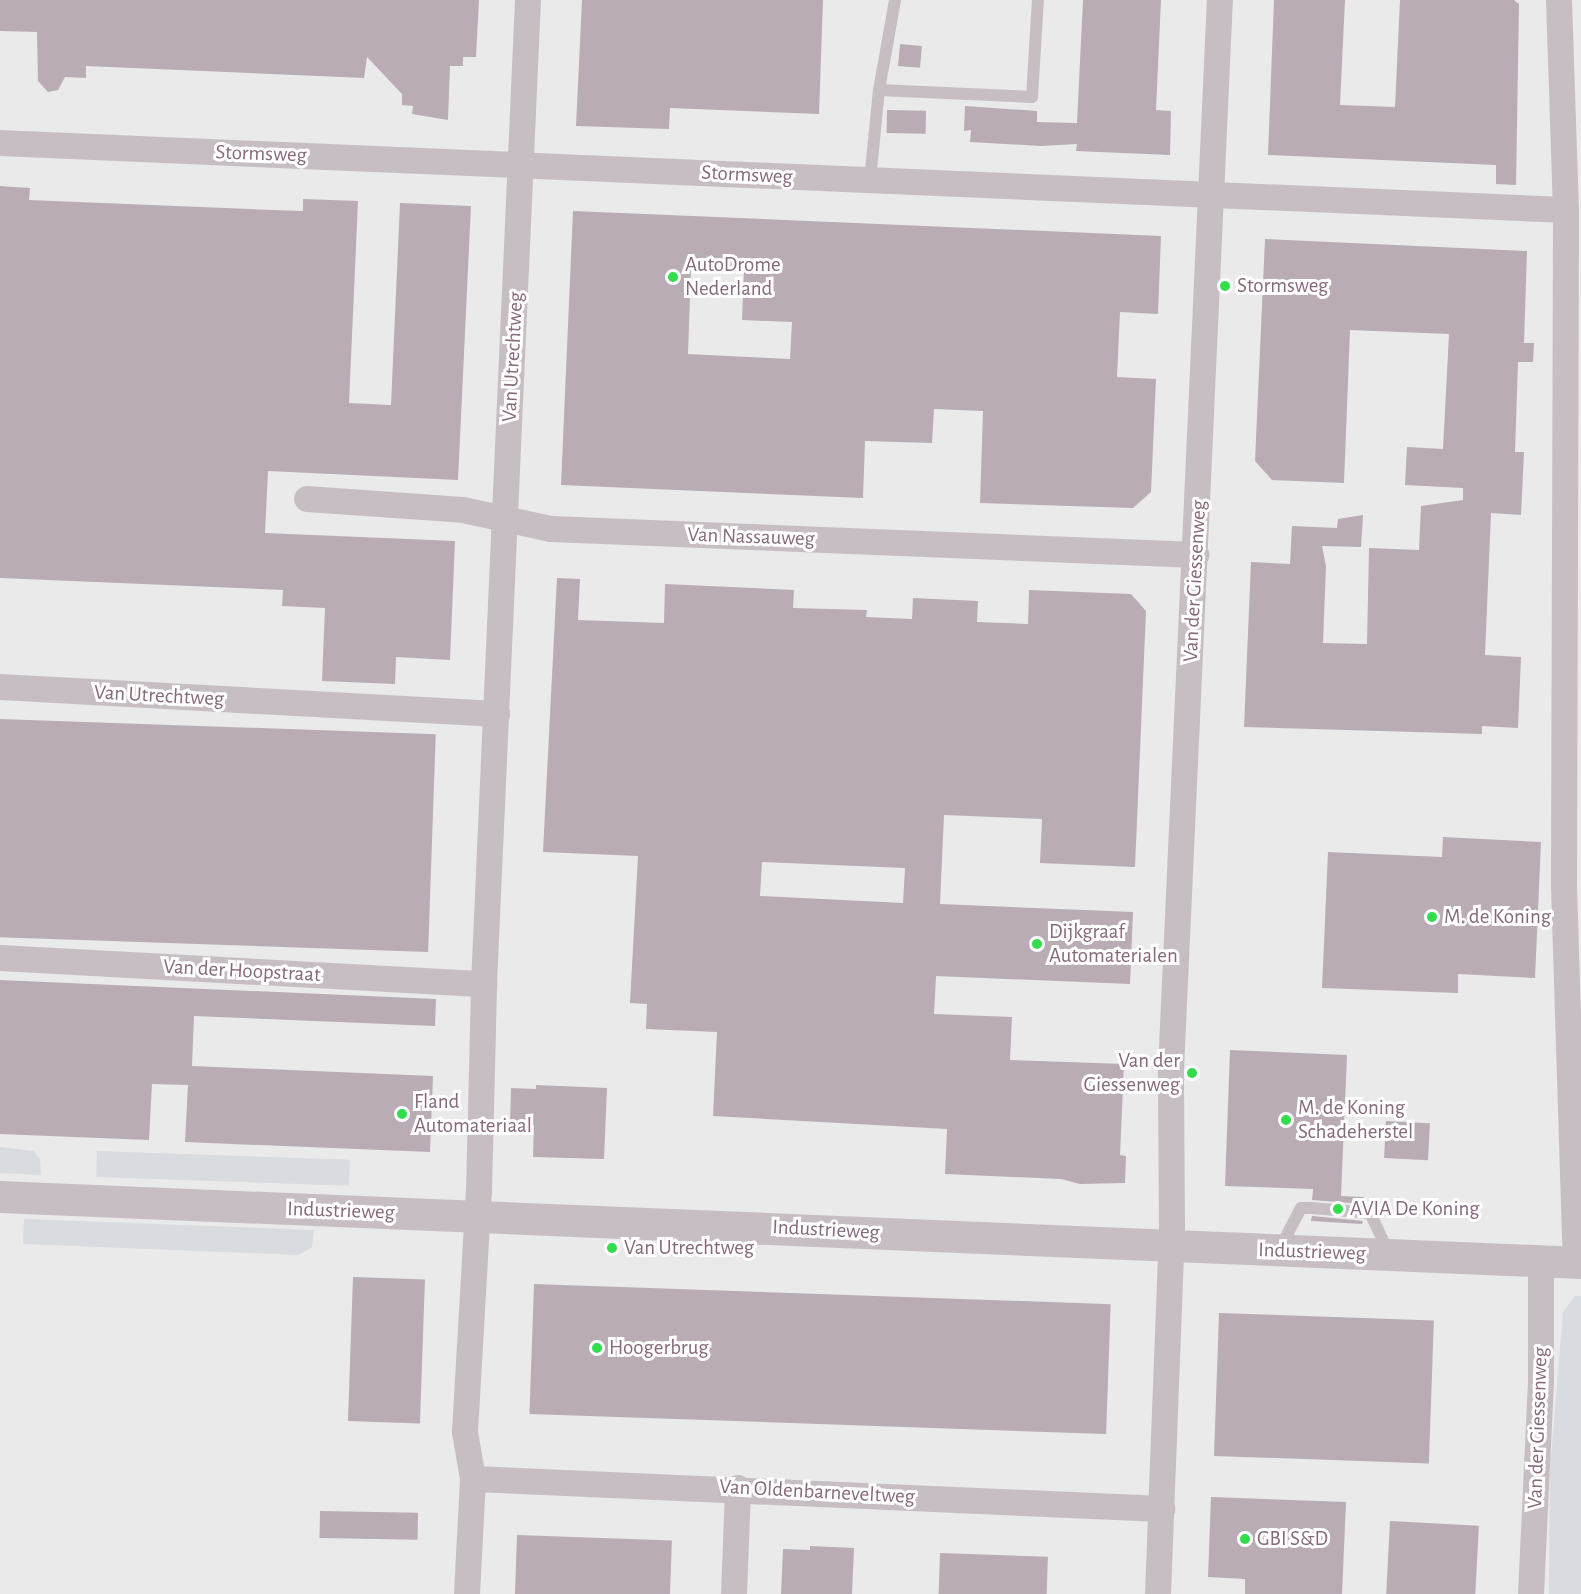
<!DOCTYPE html>
<style>
body{margin:0}
#map{position:relative;width:1581px;height:1594px;overflow:hidden;background:#f7f9f9;font-family:"Alegreya Sans",sans-serif}
div>[style]{position:absolute}
.built>*{inset:0;background:#eaeaeb;transform-origin:0 0}
.green>*{inset:0;background:#d8dbe0;transform-origin:0 0}
.building>*{inset:0;background:#b9acb5;transform-origin:0 0}
.service>*{height:12px;margin:-6px;padding:0 6px;transform-origin:6px;border-radius:6px;background:#c7bec3}
.minor>*{height:26px;margin:-13px;padding:0 13px;transform-origin:13px;border-radius:13px;background:#c7bec3}
.tertiary>*{height:32px;margin:-16px;padding:0 16px;transform-origin:16px;border-radius:16px;background:#c7bec3}
.dots>*{width:16px;height:16px;translate:-50% -50%;box-sizing:border-box;border:3px solid #fff;border-radius:50%}
span{translate:-50% -50%;white-space:nowrap;text-align:center;line-height:1.15;-webkit-text-stroke:6px #fff;paint-order:stroke}
.street-label{font-size:21px;color:#87697c}
.poi-label{font-size:21px;color:#87697c}
.left{translate:0 -50%;text-align:left}
.right{translate:-100% -50%;text-align:right}
</style>
<div id="map">
<div class="built">
<i style="left:0;top:0;width:1581px;height:1594px"></i>
</div>
<div class="green">
<i style="clip-path:polygon(0 1147px,34px 1151px,40px 1159px,41px 1175px,0 1173px)"></i>
<i style="left:97px;top:1151px;width:253px;height:26px;rotate:2deg"></i>
<i style="clip-path:polygon(24px 1219px,314px 1230px,312px 1247px,299px 1255px,23px 1244px)"></i>
<i style="clip-path:polygon(1575px 1296px,1581px 1296px,1581px 1594px,1549px 1594px,1550px 1470px,1563px 1312px)"></i>
</div>
<div class="building">
<i style="clip-path:polygon(0 0,479px 0,476px 57px,463px 57px,463px 66px,450px 66px,448px 120px,412px 114px,413px 106px,402px 105px,402px 94px,367px 57px,364px 78px,86px 66px,86px 78px,65px 77px,58px 90px,48px 92px,38px 81px,37px 32px,0 31px)"></i>
<i style="clip-path:polygon(582px 0,823px 0,819px 114px,670px 108px,669px 129px,576px 126px)"></i>
<i style="clip-path:polygon(1083px 0,1161px 0,1156px 110px,1171px 111px,1170px 155px,1076px 151px,1077px 144px,1041px 146px,970px 142px,971px 130px,964px 131px,965px 106px,1037px 111px,1037px 122px,1077px 123px)"></i>
<i style="clip-path:polygon(1274px 0,1345px 0,1340px 105px,1395px 107px,1400px 0,1514px 0,1519px 4px,1516px 185px,1496px 184px,1496px 165px,1268px 155px)"></i>
<i style="left:900px;top:44px;width:22px;height:22px;rotate:5deg"></i>
<i style="left:887px;top:110px;width:39px;height:23px;rotate:1deg"></i>
<i style="clip-path:polygon(0 186px,30px 188px,29px 200px,272px 210px,303px 211px,303px 199px,358px 201px,349px 403px,391px 405px,400px 203px,471px 206px,458px 480px,268px 471px,265px 533px,455px 541px,450px 660px,396px 657px,395px 684px,322px 681px,325px 608px,282px 606px,283px 590px,0 578px)"></i>
<i style="clip-path:polygon(evenodd,573px 211px,1161px 236px,1158px 314px,1120px 312px,1117px 377px,1156px 379px,1151px 492px,1133px 508px,980px 503px,983px 411px,934px 409px,932px 443px,865px 441px,863px 498px,561px 485px,573px 211px,691px 267px,744px 270px,742px 320px,792px 322px,790px 359px,688px 354px,691px 267px)"></i>
<i style="clip-path:polygon(1265px 239px,1527px 251px,1524px 343px,1534px 343px,1533px 362px,1518px 362px,1515px 452px,1524px 452px,1521px 515px,1491px 513px,1485px 655px,1521px 657px,1518px 728px,1482px 726px,1482px 734px,1244px 727px,1251px 562px,1290px 564px,1292px 526px,1337px 528px,1338px 519px,1363px 515px,1361px 547px,1322px 546px,1326px 566px,1323px 643px,1367px 644px,1369px 548px,1419px 550px,1421px 506px,1463px 500px,1463px 488px,1405px 485px,1407px 447px,1443px 449px,1449px 334px,1350px 330px,1344px 483px,1272px 480px,1255px 461px)"></i>
<i style="clip-path:polygon(evenodd,557px 578px,580px 579px,578px 620px,664px 623px,665px 584px,794px 590px,793px 608px,867px 610px,866px 617px,912px 619px,913px 598px,978px 601px,977px 622px,1028px 624px,1029px 590px,1131px 594px,1146px 611px,1135px 867px,1040px 863px,1042px 819px,944px 815px,940px 904px,1133px 912px,1130px 984px,936px 976px,934px 1014px,1012px 1017px,1010px 1060px,1124px 1064px,1120px 1155px,1126px 1156px,1125px 1183px,1080px 1184px,1061px 1179px,945px 1174px,947px 1129px,713px 1116px,717px 1032px,646px 1029px,647px 1004px,630px 1003px,638px 856px,543px 852px,557px 578px,762px 862px,905px 868px,903px 903px,760px 896px,762px 862px)"></i>
<i style="left:0;top:719px;width:436px;height:218px;rotate:2deg"></i>
<i style="clip-path:polygon(1443px 837px,1541px 842px,1535px 978px,1458px 974px,1458px 993px,1322px 988px,1328px 852px,1442px 857px)"></i>
<i style="clip-path:polygon(0 980px,436px 999px,435px 1026px,194px 1016px,192px 1066px,433px 1076px,430px 1152px,185px 1142px,188px 1085px,152px 1084px,149px 1140px,0 1134px)"></i>
<i style="clip-path:polygon(1230px 1050px,1347px 1055px,1341px 1196px,1364px 1197px,1364px 1204px,1312px 1200px,1313px 1189px,1225px 1186px)"></i>
<i style="clip-path:polygon(536px 1085px,607px 1088px,604px 1159px,533px 1157px,534px 1125px,510px 1124px,511px 1088px,536px 1089px)"></i>
<i style="left:1386px;top:1121px;width:44px;height:37px;rotate:3deg"></i>
<i style="clip-path:polygon(1312px 1216px,1363px 1221px,1362px 1224px,1311px 1221px)"></i>
<i style="left:353px;top:1277px;width:72px;height:144px;rotate:2deg"></i>
<i style="left:534px;top:1284px;width:577px;height:130px;rotate:2deg"></i>
<i style="left:1219px;top:1313px;width:215px;height:143px;rotate:2deg"></i>
<i style="clip-path:polygon(1211px 1497px,1346px 1502px,1342px 1594px,1245px 1594px,1245px 1579px,1208px 1577px)"></i>
<i style="left:320px;top:1511px;width:98px;height:27px;rotate:1deg"></i>
<i style="left:1390px;top:1521px;width:89px;height:73px;rotate:3deg"></i>
<i style="left:517px;top:1535px;width:155px;height:59px;rotate:2deg"></i>
<i style="clip-path:polygon(810px 1546px,854px 1548px,852px 1594px,781px 1594px,783px 1549px,810px 1550px)"></i>
<i style="left:940px;top:1553px;width:108px;height:41px;rotate:2deg"></i>
</div>
<div class="service">
<i style="left:879px;top:90px;width:91px;rotate:-79.9deg"></i>
<i style="left:870px;top:180px;width:90px;rotate:-84.3deg"></i>
<i style="left:879px;top:90px;width:153px;rotate:2.6deg"></i>
<i style="left:1032px;top:97px;width:97px;rotate:-86.5deg"></i>
<i style="left:1280px;top:1248px;width:45px;rotate:-62.3deg"></i>
<i style="left:1301px;top:1208px;width:11px"></i>
<i style="left:1312px;top:1208px;width:58px;rotate:4.9deg"></i>
<i style="left:1370px;top:1213px;width:42px;rotate:64.7deg"></i>
</div>
<div class="minor">
<i style="left:1559px;top:0;width:210px;rotate:88.1deg"></i>
<i style="left:1566px;top:210px;width:677px;rotate:90.17deg"></i>
<i style="left:1564px;top:887px;width:376px;rotate:88.2deg"></i>
<i style="left:0;top:143px;width:1567px;rotate:2.45deg"></i>
<i style="left:307px;top:499px;width:156px;rotate:4deg"></i>
<i style="left:463px;top:510px;width:90px;rotate:12.2deg"></i>
<i style="left:551px;top:529px;width:646px;rotate:2.31deg"></i>
<i style="left:0;top:687px;width:498px;rotate:3.1deg"></i>
<i style="left:0;top:958px;width:485px;rotate:3.1deg"></i>
<i style="left:473px;top:1479px;width:690px;rotate:2.49deg"></i>
<i style="left:467px;top:1594px;width:115px;rotate:-87deg"></i>
<i style="left:473px;top:1479px;width:48px;rotate:-99.7deg"></i>
<i style="left:465px;top:1432px;width:240px;rotate:-86.7deg"></i>
<i style="left:479px;top:1192px;width:208px;rotate:-88.6deg"></i>
<i style="left:484px;top:984px;width:985px;rotate:-87.44deg"></i>
<i style="left:734px;top:1594px;width:106px;rotate:-87.8deg"></i>
<i style="left:1158px;top:1594px;width:364px;rotate:-87.8deg"></i>
<i style="left:1172px;top:1230px;width:161px;rotate:-90.4deg"></i>
<i style="left:1171px;top:1069px;width:1070px;rotate:-87.38deg"></i>
<i style="left:1531px;top:1594px;width:213px;rotate:-87.3deg"></i>
<i style="left:1541px;top:1381px;width:120px;rotate:-90deg"></i>
</div>
<div class="tertiary">
<i style="left:0;top:1197px;width:1582px;rotate:2.39deg"></i>
</div>
<div class="dots">
<i style="left:673px;top:277px;background:#32dd4c"></i>
<i style="left:1225px;top:286px;background:#32dd4c"></i>
<i style="left:1432px;top:917px;background:#32dd4c"></i>
<i style="left:1037px;top:944px;background:#32dd4c"></i>
<i style="left:1192px;top:1073px;background:#32dd4c"></i>
<i style="left:402px;top:1114px;background:#32dd4c"></i>
<i style="left:1286px;top:1120px;background:#32dd4c"></i>
<i style="left:1338px;top:1209px;background:#32dd4c"></i>
<i style="left:612px;top:1248px;background:#32dd4c"></i>
<i style="left:597px;top:1348px;background:#32dd4c"></i>
<i style="left:1245px;top:1539px;background:#32dd4c"></i>
</div>
<div class="street-label">
<span style="left:261px;top:154px;rotate:2deg">Stormsweg</span>
<span style="left:747px;top:175px;rotate:3deg">Stormsweg</span>
<span style="left:513px;top:357px;rotate:-87deg">Van Utrechtweg</span>
<span style="left:751px;top:537px;rotate:2deg">Van Nassauweg</span>
<span style="left:1195px;top:581px;rotate:-87deg">Van der Giessenweg</span>
<span style="left:159px;top:696px;rotate:3deg">Van Utrechtweg</span>
<span style="left:242px;top:971px;rotate:3deg">Van der Hoopstraat</span>
<span style="left:341px;top:1211px;rotate:2deg">Industrieweg</span>
<span style="left:826px;top:1230px;rotate:3deg">Industrieweg</span>
<span style="left:1312px;top:1252px;rotate:2deg">Industrieweg</span>
<span style="left:1538px;top:1428px;rotate:-88deg">Van der Giessenweg</span>
<span style="left:817px;top:1492px;rotate:3deg">Van Oldenbarneveltweg</span>
</div>
<div class="poi-label">
<span class="left" style="left:685px;top:277px">AutoDrome<br>Nederland</span>
<span class="left" style="left:1237px;top:286px">Stormsweg</span>
<span class="left" style="left:1444px;top:917px">M. de Koning</span>
<span class="left" style="left:1049px;top:944px">Dijkgraaf<br>Automaterialen</span>
<span class="right" style="left:1180px;top:1073px">Van der<br>Giessenweg</span>
<span class="left" style="left:414px;top:1114px">Fland<br>Automateriaal</span>
<span class="left" style="left:1298px;top:1120px">M. de Koning<br>Schadeherstel</span>
<span class="left" style="left:1350px;top:1209px">AVIA De Koning</span>
<span class="left" style="left:624px;top:1248px">Van Utrechtweg</span>
<span class="left" style="left:609px;top:1348px">Hoogerbrug</span>
<span class="left" style="left:1257px;top:1539px">GBI S&amp;D</span>
</div>
</div>
